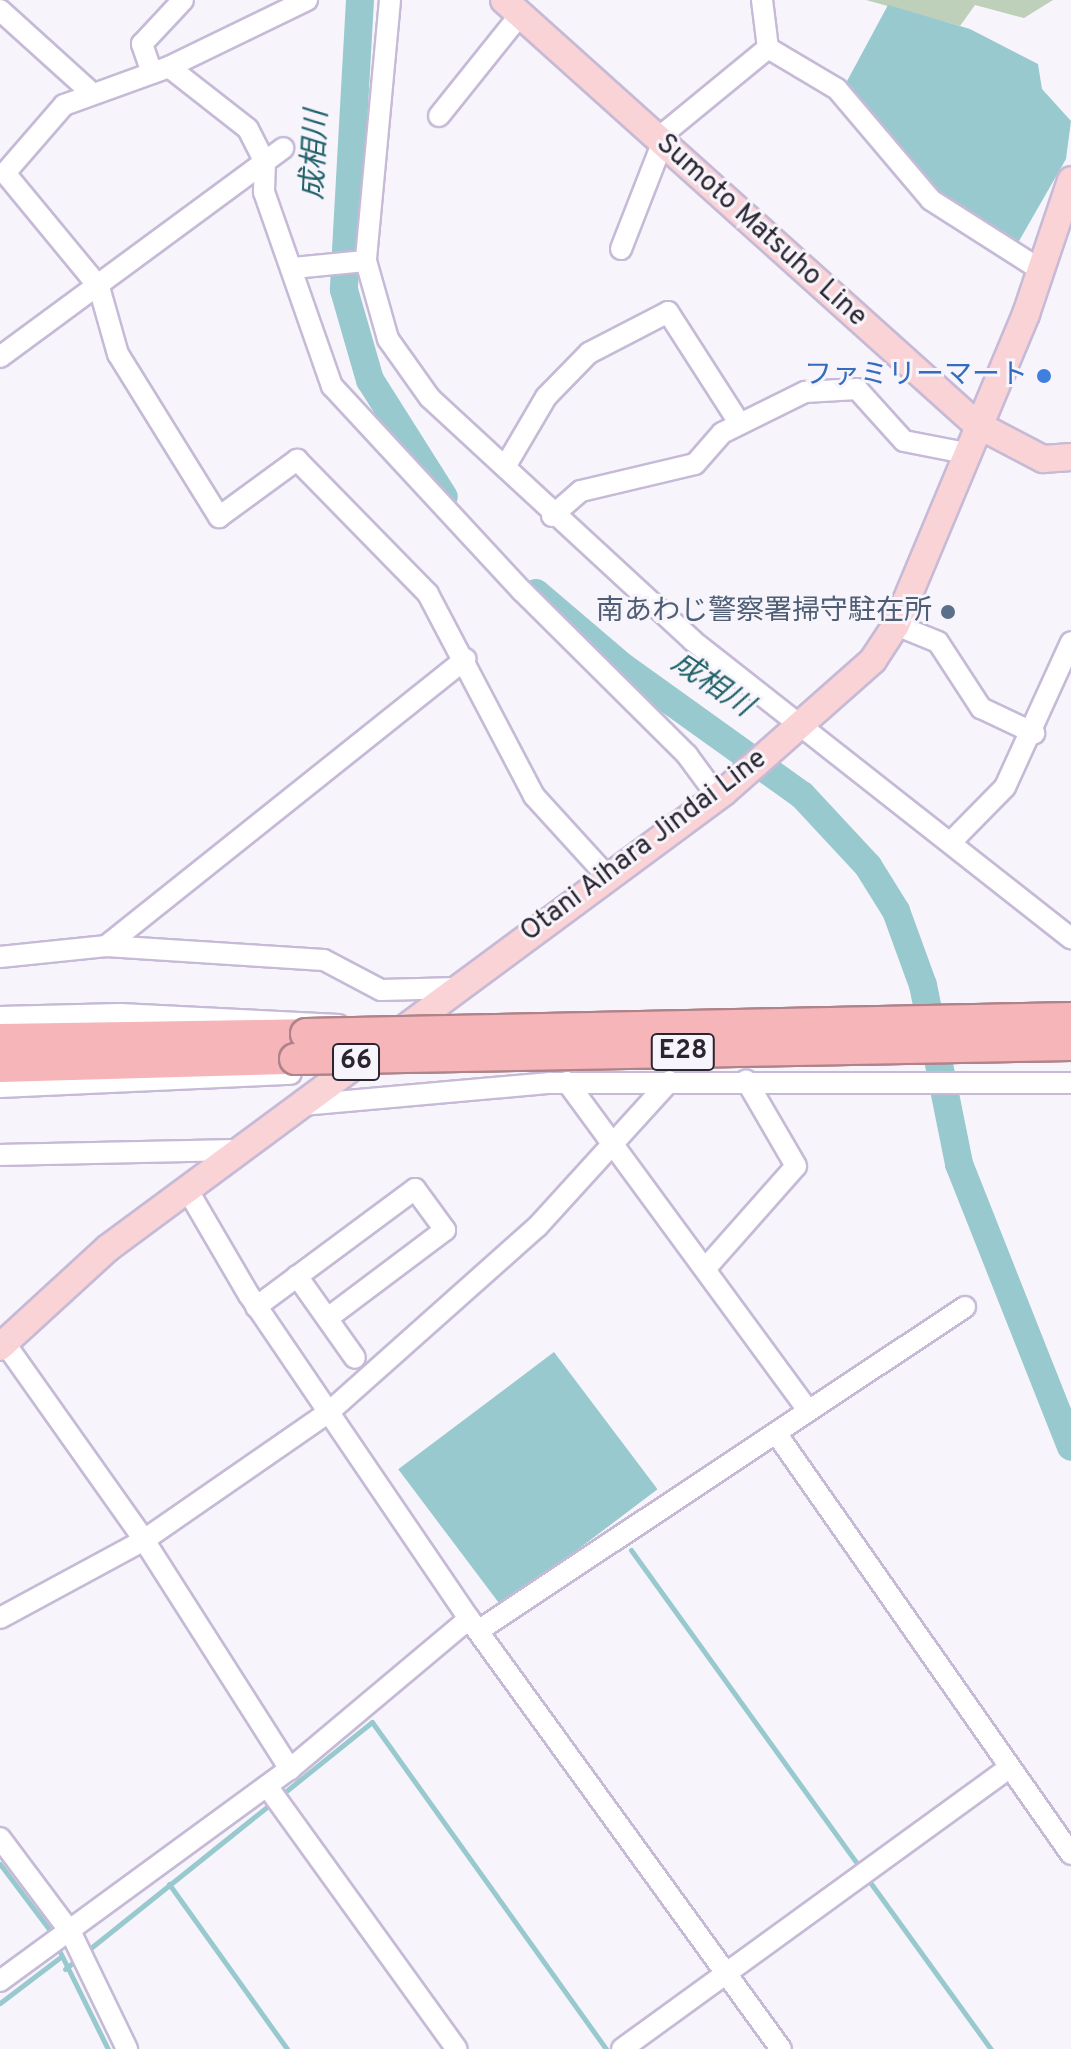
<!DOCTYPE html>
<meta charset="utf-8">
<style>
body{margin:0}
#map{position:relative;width:1071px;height:2049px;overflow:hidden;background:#f7f5fb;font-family:Overpass,"Noto Sans JP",sans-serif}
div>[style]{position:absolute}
.green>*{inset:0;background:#becfba}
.water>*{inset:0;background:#98c9cf;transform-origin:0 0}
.stream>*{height:5px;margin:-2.5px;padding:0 2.5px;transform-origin:2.5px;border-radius:2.5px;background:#98c9cf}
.river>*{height:28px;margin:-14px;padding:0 14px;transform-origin:14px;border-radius:14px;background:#98c9cf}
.roads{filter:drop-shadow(2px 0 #c6bad7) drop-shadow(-2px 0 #c6bad7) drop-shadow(0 2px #c6bad7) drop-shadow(0 -2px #c6bad7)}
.minor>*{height:20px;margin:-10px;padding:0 10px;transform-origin:10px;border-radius:10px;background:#fff}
.major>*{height:26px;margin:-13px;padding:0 13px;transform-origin:13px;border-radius:13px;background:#f9d3d5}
.highway>*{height:30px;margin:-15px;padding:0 15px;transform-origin:15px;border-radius:15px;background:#f5b5b9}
.bridges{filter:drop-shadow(2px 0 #ae8389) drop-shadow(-2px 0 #ae8389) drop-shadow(0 2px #ae8389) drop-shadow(0 -2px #ae8389)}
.highway-bridge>*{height:30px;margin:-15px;padding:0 15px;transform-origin:15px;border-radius:15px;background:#f5b5b9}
.dots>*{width:22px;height:22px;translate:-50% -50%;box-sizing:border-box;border:4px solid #f7f5fb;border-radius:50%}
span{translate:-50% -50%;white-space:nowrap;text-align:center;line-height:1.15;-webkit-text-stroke:6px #f7f5fb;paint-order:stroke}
.shield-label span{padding:2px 6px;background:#f7f5fb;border:2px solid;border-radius:6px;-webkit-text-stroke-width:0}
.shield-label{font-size:26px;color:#2a2530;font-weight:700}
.street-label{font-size:28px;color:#2a2530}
.shop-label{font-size:28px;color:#366cbe}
.right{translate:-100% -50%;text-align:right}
.service-label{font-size:28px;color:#4e5e75}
.water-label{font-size:30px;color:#21626a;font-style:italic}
</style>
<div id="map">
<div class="green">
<i style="clip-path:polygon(866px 0,1053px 0,1024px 18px,975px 5px,960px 26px)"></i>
</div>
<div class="water">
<i style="clip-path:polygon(888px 5px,970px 29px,1038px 64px,1042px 89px,1071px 121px,1066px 159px,1015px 248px,940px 196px,846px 83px)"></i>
<i style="left:554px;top:1352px;width:172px;height:195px;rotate:53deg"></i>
</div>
<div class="stream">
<i style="left:631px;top:1550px;width:395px;rotate:54.2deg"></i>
<i style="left:280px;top:1796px;width:118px;rotate:-38.8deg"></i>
<i style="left:372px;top:1722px;width:402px;rotate:54.4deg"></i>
<i style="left:0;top:1864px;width:91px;rotate:53deg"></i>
<i style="left:867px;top:1878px;width:211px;rotate:54.1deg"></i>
<i style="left:169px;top:1884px;width:203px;rotate:54.4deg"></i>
<i style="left:57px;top:1946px;width:115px;rotate:63.7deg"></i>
<i style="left:87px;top:1951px;width:238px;rotate:-38.7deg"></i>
<i style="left:65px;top:1969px;width:14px;rotate:-39deg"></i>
<i style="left:0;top:2003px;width:74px;rotate:-37.3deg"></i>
</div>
<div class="river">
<i style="left:360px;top:0;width:290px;rotate:93.2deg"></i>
<i style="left:344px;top:290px;width:94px;rotate:73.9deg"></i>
<i style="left:370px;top:380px;width:138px;rotate:57.7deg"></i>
<i style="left:536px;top:593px;width:114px;rotate:40.4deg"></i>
<i style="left:623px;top:667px;width:220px;rotate:35.6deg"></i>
<i style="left:802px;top:795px;width:97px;rotate:47.1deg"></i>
<i style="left:868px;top:866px;width:53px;rotate:58.1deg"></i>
<i style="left:896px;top:911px;width:79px;rotate:70deg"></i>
<i style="left:923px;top:985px;width:183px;rotate:78.6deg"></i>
<i style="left:959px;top:1164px;width:304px;rotate:68.4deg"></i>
</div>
<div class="roads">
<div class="minor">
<i style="left:307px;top:0;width:153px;rotate:154.1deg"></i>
<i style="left:169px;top:67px;width:100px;rotate:38.1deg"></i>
<i style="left:248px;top:129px;width:37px;rotate:63deg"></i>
<i style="left:265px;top:162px;width:30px;rotate:92deg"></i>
<i style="left:264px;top:192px;width:206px;rotate:70.7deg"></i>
<i style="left:332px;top:386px;width:280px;rotate:47.2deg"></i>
<i style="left:522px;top:591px;width:233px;rotate:44.8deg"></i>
<i style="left:687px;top:755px;width:52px;rotate:53.6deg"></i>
<i style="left:390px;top:0;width:262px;rotate:95.3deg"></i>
<i style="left:366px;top:261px;width:81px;rotate:74.2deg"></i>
<i style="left:388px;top:339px;width:72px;rotate:54.6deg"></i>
<i style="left:430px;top:398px;width:358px;rotate:42.7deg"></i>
<i style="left:693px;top:641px;width:481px;rotate:38.2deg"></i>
<i style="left:762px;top:0;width:48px;rotate:82.9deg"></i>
<i style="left:768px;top:48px;width:80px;rotate:30.7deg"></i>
<i style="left:837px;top:89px;width:145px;rotate:49.7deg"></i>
<i style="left:931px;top:200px;width:130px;rotate:32.5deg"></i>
<i style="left:0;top:10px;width:125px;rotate:42.1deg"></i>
<i style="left:169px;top:67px;width:112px;rotate:160.1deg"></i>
<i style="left:64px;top:105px;width:90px;rotate:130.9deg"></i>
<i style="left:5px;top:173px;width:148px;rotate:50.5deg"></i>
<i style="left:99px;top:287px;width:70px;rotate:74.2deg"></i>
<i style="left:118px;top:354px;width:192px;rotate:58.2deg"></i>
<i style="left:219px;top:517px;width:97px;rotate:-36.2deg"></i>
<i style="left:297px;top:460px;width:187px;rotate:45.6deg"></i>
<i style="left:428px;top:594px;width:228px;rotate:62.3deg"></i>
<i style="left:534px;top:796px;width:108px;rotate:47.6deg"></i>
<i style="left:152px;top:73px;width:31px;rotate:-109deg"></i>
<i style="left:142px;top:44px;width:60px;rotate:-47deg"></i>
<i style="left:439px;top:116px;width:129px;rotate:-51.3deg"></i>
<i style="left:621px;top:249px;width:127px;rotate:-68.7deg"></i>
<i style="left:667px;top:131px;width:131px;rotate:-39.4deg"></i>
<i style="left:293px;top:268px;width:73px;rotate:-5.5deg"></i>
<i style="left:0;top:357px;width:352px;rotate:-36.4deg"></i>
<i style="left:505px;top:467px;width:81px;rotate:-59.6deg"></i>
<i style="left:546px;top:397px;width:62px;rotate:-45.7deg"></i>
<i style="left:589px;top:353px;width:89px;rotate:-27.4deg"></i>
<i style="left:668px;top:312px;width:133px;rotate:57.3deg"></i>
<i style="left:552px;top:516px;width:38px;rotate:-41deg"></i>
<i style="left:581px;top:491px;width:117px;rotate:-13.3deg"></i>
<i style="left:695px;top:464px;width:41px;rotate:-48.9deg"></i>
<i style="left:722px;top:433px;width:93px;rotate:-26.3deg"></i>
<i style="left:805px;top:392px;width:52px;rotate:-3.3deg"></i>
<i style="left:857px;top:389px;width:70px;rotate:47.9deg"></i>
<i style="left:904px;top:441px;width:62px;rotate:11.1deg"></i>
<i style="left:896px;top:625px;width:45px;rotate:22deg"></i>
<i style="left:938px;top:642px;width:79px;rotate:56.9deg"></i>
<i style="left:981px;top:708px;width:59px;rotate:25.3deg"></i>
<i style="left:953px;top:840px;width:74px;rotate:-45.5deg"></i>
<i style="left:1005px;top:787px;width:159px;rotate:-65.5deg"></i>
<i style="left:106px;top:946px;width:460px;rotate:-38.6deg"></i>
<i style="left:0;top:957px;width:107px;rotate:-5.9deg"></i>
<i style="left:106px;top:946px;width:218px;rotate:3.7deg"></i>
<i style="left:324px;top:960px;width:64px;rotate:27.8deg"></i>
<i style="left:381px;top:990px;width:77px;rotate:-1.5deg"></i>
<i style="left:0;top:1017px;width:120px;rotate:-1.4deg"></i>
<i style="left:120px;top:1014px;width:219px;rotate:2.9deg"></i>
<i style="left:567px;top:1082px;width:408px;rotate:53.7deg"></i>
<i style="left:0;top:1087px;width:291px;rotate:-2.6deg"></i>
<i style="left:302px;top:1105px;width:249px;rotate:-5.1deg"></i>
<i style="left:550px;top:1083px;width:521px"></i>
<i style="left:0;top:1155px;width:238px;rotate:-1.2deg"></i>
<i style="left:187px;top:1189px;width:123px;rotate:59.7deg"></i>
<i style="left:249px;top:1295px;width:392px;rotate:55.8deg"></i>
<i style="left:469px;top:1619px;width:531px;rotate:54.04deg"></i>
<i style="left:705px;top:1269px;width:137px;rotate:-48.5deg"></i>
<i style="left:796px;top:1166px;width:99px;rotate:-120.2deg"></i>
<i style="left:297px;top:1276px;width:100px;rotate:54.7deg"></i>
<i style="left:256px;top:1307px;width:198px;rotate:-36.6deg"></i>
<i style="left:415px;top:1189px;width:51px;rotate:53.8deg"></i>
<i style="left:445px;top:1230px;width:146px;rotate:143.1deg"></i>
<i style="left:4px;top:1342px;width:242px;rotate:54.7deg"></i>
<i style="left:144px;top:1540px;width:272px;rotate:57.5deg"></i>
<i style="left:776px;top:1433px;width:514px;rotate:54.98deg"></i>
<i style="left:0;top:1618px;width:164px;rotate:-28.4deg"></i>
<i style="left:144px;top:1540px;width:225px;rotate:-34.7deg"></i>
<i style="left:329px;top:1412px;width:278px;rotate:-41.7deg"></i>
<i style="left:537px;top:1227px;width:197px;rotate:-47.7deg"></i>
<i style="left:478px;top:1631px;width:585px;rotate:-33.64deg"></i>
<i style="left:267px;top:1786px;width:324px;rotate:54.2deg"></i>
<i style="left:0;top:1838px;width:119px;rotate:53.2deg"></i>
<i style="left:71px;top:1933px;width:129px;rotate:64.2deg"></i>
<i style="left:0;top:1981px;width:359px;rotate:-36.2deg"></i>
<i style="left:290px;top:1769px;width:234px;rotate:-40deg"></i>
<i style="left:622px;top:2049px;width:468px;rotate:-36deg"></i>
</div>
<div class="major">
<i style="left:504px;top:0;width:634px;rotate:41.93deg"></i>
<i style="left:976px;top:424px;width:76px;rotate:27.6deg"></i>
<i style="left:1043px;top:459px;width:28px;rotate:-4deg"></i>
<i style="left:0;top:1347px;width:147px;rotate:-42.5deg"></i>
<i style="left:108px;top:1248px;width:766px;rotate:-36.51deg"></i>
<i style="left:724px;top:792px;width:199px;rotate:-41.5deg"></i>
<i style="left:873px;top:660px;width:42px;rotate:-56.7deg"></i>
<i style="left:896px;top:625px;width:337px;rotate:-67.3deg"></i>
<i style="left:1026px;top:314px;width:141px;rotate:-71.4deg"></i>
</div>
<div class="highway">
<i style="left:0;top:1039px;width:306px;rotate:-0.9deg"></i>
<i style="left:0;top:1067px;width:295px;rotate:-1.6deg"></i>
</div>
</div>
<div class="bridges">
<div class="highway-bridge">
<i style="left:306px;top:1034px;width:765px;rotate:-1.2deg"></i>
<i style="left:295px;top:1059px;width:776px;rotate:-1.03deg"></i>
</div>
</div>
<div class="dots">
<i style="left:1044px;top:376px;background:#3f7fe0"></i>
<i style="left:948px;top:612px;background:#5c6f8a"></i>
</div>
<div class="shield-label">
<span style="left:683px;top:1052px">E28</span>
<span style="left:356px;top:1062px">66</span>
</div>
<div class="street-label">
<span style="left:761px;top:231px;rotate:42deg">Sumoto Matsuho Line</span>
<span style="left:644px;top:846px;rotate:-37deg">Otani Aihara Jindai Line</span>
</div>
<div class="shop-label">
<span class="right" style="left:1028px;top:376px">ファミリーマート</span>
</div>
<div class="service-label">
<span class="right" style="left:932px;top:612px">南あわじ警察署掃守駐在所</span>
</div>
<div class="water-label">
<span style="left:317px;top:155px;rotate:-87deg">成相川</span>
<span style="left:711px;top:686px;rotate:34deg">成相川</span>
</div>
</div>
